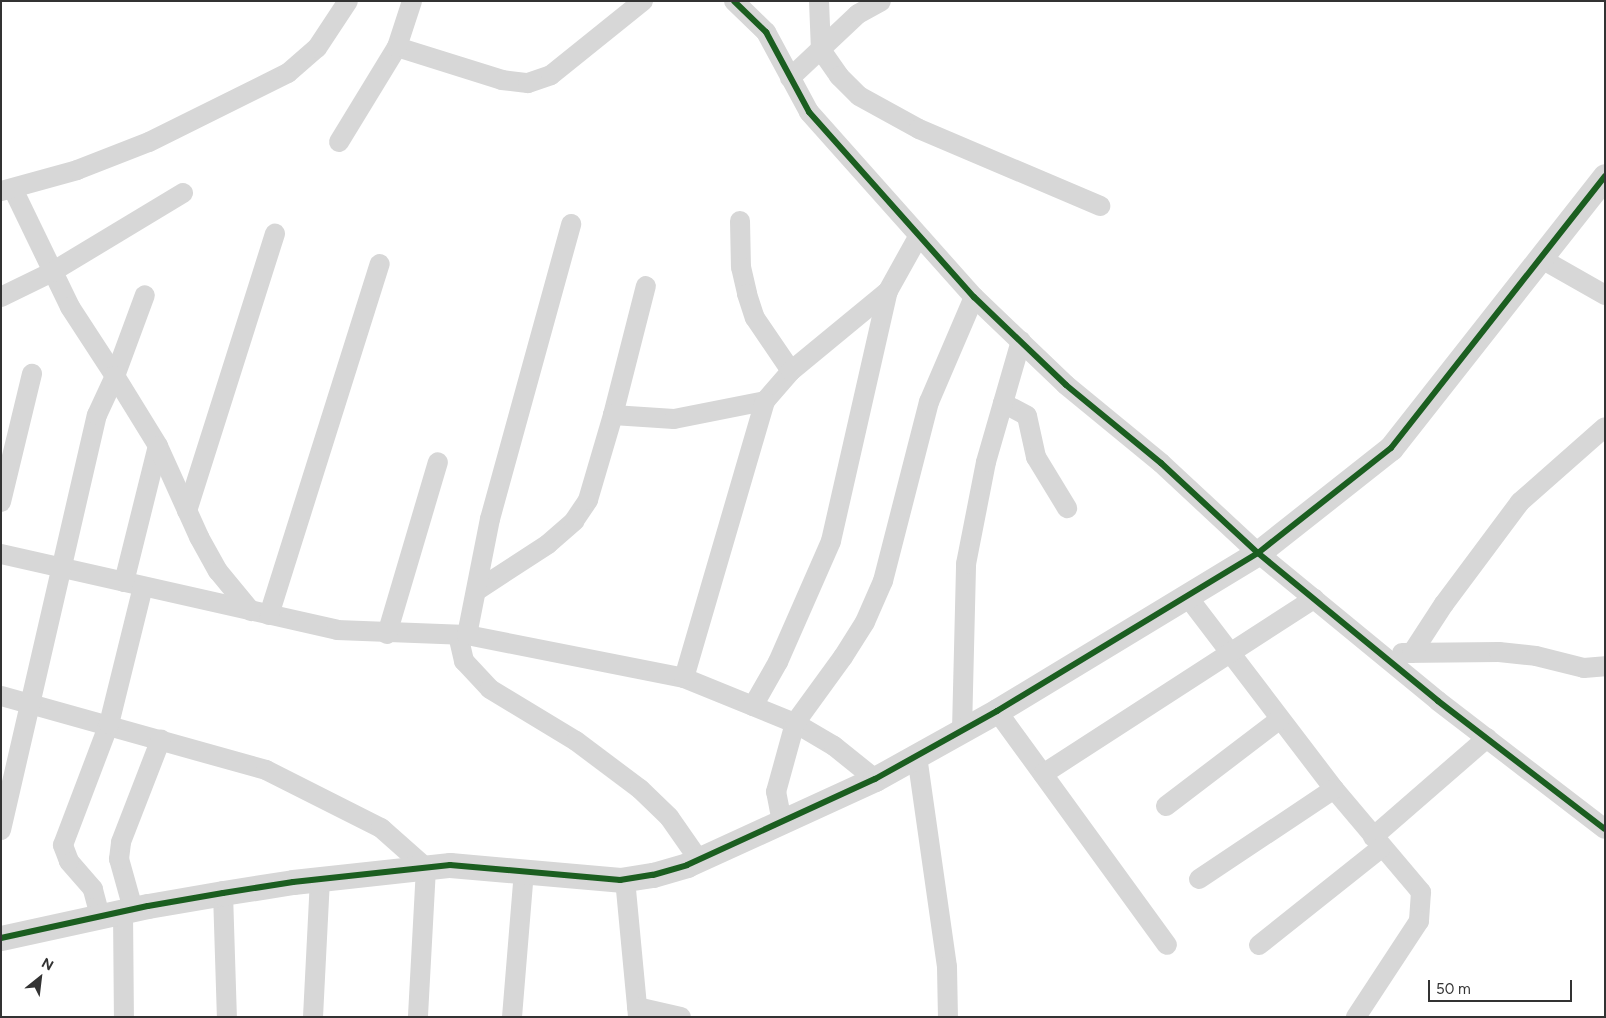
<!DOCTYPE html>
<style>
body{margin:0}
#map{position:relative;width:1606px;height:1018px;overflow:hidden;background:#fff;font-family:Figtree,sans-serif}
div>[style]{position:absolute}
.minor>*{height:20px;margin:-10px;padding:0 10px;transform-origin:10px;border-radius:10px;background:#d7d7d7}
.tertiary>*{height:25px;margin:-12.5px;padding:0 12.5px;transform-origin:12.5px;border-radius:12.5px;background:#d7d7d7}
.cycleway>*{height:6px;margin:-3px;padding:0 3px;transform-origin:3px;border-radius:3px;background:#1b5e20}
span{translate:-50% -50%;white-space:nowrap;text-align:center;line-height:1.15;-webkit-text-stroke:5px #fff;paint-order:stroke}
.frame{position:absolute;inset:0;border:2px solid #333;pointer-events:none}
.north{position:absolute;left:15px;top:953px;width:50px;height:50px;-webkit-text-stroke:4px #fff;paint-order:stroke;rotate:29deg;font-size:14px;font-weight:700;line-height:20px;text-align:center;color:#333}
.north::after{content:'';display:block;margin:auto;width:18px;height:22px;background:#333;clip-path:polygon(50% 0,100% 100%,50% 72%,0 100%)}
.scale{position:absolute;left:1428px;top:980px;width:144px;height:22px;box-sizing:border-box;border:2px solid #333;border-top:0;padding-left:6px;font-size:15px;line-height:18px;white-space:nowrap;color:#333;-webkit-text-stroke:4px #fff;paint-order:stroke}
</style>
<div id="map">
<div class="minor">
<i style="left:734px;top:1px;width:45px;rotate:44.1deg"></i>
<i style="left:766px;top:32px;width:91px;rotate:61.7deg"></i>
<i style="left:809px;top:112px;width:248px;rotate:48.3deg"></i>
<i style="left:974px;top:297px;width:127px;rotate:43.7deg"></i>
<i style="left:1066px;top:385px;width:123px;rotate:39.4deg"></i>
<i style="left:1161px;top:463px;width:132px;rotate:42.9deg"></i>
<i style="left:1258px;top:553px;width:233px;rotate:39.4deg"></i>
<i style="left:1438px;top:701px;width:210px;rotate:37.5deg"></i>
<i style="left:819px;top:1px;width:49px;rotate:87.7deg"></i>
<i style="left:821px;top:50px;width:32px;rotate:55deg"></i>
<i style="left:839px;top:76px;width:28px;rotate:45deg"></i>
<i style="left:859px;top:96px;width:68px;rotate:28.8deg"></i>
<i style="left:919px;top:129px;width:197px;rotate:23deg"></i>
<i style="left:397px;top:47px;width:110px;rotate:17.4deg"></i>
<i style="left:502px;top:80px;width:26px;rotate:7deg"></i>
<i style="left:528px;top:83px;width:24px;rotate:-19deg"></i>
<i style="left:551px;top:75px;width:118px;rotate:-38.8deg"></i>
<i style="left:790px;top:78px;width:93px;rotate:-43.3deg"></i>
<i style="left:858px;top:14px;width:26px;rotate:-29deg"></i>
<i style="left:339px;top:142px;width:111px;rotate:-58.6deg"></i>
<i style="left:397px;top:47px;width:48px;rotate:-71.9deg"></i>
<i style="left:13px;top:189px;width:131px;rotate:64.2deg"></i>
<i style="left:70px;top:307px;width:82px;rotate:56.9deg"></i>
<i style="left:115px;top:376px;width:86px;rotate:-69.7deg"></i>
<i style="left:1px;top:191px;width:79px;rotate:-15.4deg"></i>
<i style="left:77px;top:170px;width:77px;rotate:-21.3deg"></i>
<i style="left:149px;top:142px;width:155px;rotate:-26.4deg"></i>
<i style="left:288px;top:73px;width:38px;rotate:-41deg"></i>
<i style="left:317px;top:48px;width:56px;rotate:-56.6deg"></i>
<i style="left:740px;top:221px;width:46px;rotate:88.8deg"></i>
<i style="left:741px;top:267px;width:28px;rotate:77deg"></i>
<i style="left:747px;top:294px;width:25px;rotate:72deg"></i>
<i style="left:755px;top:318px;width:64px;rotate:55.8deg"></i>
<i style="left:1540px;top:258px;width:75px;rotate:29.6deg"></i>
<i style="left:1px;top:297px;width:57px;rotate:-26.1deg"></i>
<i style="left:52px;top:272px;width:153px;rotate:-31.1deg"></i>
<i style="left:1003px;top:403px;width:27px;rotate:28deg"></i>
<i style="left:1027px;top:416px;width:42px;rotate:77.6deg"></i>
<i style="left:1036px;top:457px;width:60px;rotate:58.7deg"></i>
<i style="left:613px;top:415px;width:133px;rotate:-75.7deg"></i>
<i style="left:1px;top:502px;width:132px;rotate:-76.4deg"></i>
<i style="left:187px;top:511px;width:291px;rotate:-72.4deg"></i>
<i style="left:1px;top:554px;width:344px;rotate:12.7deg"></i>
<i style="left:337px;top:630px;width:130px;rotate:2.2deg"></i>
<i style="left:467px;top:635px;width:221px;rotate:11.2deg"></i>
<i style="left:684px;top:678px;width:120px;rotate:22.1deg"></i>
<i style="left:795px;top:723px;width:45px;rotate:30.5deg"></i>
<i style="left:834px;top:746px;width:53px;rotate:38.8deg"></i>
<i style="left:124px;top:582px;width:140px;rotate:-76deg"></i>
<i style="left:476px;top:591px;width:86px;rotate:-33.1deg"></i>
<i style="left:548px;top:544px;width:35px;rotate:-41deg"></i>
<i style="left:574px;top:521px;width:25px;rotate:-56deg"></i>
<i style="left:588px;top:500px;width:89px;rotate:-73.6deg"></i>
<i style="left:613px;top:415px;width:61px;rotate:3.8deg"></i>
<i style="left:674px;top:419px;width:93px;rotate:-11.2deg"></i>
<i style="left:765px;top:401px;width:40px;rotate:-49deg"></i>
<i style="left:791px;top:371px;width:126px;rotate:-39.5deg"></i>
<i style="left:888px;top:291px;width:62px;rotate:-60.9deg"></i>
<i style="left:1187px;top:596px;width:243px;rotate:52.7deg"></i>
<i style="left:1334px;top:789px;width:135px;rotate:49.8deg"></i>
<i style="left:1421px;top:892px;width:29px;rotate:94deg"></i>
<i style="left:1419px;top:921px;width:115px;rotate:123.3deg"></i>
<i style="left:269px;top:615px;width:368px;rotate:-72.5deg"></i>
<i style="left:387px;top:634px;width:179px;rotate:-73.5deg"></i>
<i style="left:458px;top:635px;width:27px;rotate:77deg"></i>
<i style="left:464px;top:661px;width:38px;rotate:47deg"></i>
<i style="left:490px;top:689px;width:100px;rotate:31.2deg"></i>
<i style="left:576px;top:741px;width:80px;rotate:36.9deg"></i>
<i style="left:640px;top:789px;width:40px;rotate:44deg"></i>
<i style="left:669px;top:817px;width:52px;rotate:55.1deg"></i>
<i style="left:467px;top:635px;width:118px;rotate:-78.8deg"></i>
<i style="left:490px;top:519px;width:306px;rotate:-74.6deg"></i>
<i style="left:1402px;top:653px;width:97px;rotate:-0.6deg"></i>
<i style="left:1499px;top:652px;width:37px;rotate:6deg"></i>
<i style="left:1536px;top:656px;width:49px;rotate:14deg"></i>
<i style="left:1584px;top:668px;width:21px;rotate:-5deg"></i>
<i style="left:1412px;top:653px;width:59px;rotate:-56.9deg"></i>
<i style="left:1444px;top:604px;width:127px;rotate:-53.3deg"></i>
<i style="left:1520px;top:502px;width:113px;rotate:-41.4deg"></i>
<i style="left:684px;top:678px;width:289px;rotate:-73.7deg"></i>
<i style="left:1px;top:696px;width:275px;rotate:15.6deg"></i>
<i style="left:266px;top:770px;width:129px;rotate:26.8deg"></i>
<i style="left:381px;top:828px;width:60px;rotate:41.6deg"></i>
<i style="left:426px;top:868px;width:149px;rotate:93.1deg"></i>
<i style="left:753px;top:706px;width:51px;rotate:-60.4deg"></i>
<i style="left:778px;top:662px;width:132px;rotate:-66.3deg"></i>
<i style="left:831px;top:541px;width:256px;rotate:-77.2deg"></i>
<i style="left:997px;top:711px;width:289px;rotate:54deg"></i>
<i style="left:962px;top:731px;width:167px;rotate:-88.6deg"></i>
<i style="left:966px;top:564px;width:104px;rotate:-78.9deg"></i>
<i style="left:986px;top:462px;width:126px;rotate:-73.9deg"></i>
<i style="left:917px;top:756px;width:213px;rotate:81.9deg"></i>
<i style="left:947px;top:967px;width:50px;rotate:88.9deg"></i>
<i style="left:1043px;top:774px;width:323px;rotate:-32.9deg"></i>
<i style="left:1166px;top:806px;width:143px;rotate:-37.3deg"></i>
<i style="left:782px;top:822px;width:31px;rotate:-101deg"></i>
<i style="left:776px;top:792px;width:72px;rotate:-74.6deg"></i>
<i style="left:795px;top:723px;width:82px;rotate:-54deg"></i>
<i style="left:843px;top:657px;width:41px;rotate:-57.8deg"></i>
<i style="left:865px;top:622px;width:45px;rotate:-66.3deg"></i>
<i style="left:883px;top:581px;width:185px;rotate:-75.6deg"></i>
<i style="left:929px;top:402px;width:114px;rotate:-66.8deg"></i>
<i style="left:1px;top:830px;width:426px;rotate:-77deg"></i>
<i style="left:97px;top:415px;width:43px;rotate:-65.2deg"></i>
<i style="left:115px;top:376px;width:82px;rotate:58.4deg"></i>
<i style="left:158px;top:446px;width:100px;rotate:65.7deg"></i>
<i style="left:199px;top:537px;width:39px;rotate:61deg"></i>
<i style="left:218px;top:571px;width:52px;rotate:50.5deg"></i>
<i style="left:1373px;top:837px;width:151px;rotate:-41deg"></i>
<i style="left:625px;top:879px;width:139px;rotate:84.6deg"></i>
<i style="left:1199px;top:879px;width:162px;rotate:-33.7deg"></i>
<i style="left:223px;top:893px;width:124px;rotate:88.2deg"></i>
<i style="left:133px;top:909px;width:52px;rotate:-105.6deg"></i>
<i style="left:119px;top:859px;width:17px;rotate:-83deg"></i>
<i style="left:121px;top:842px;width:110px;rotate:-68.8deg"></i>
<i style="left:123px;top:911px;width:106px;rotate:89.5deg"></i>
<i style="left:100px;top:916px;width:28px;rotate:-105deg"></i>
<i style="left:93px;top:889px;width:37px;rotate:-131deg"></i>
<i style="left:69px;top:861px;width:17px;rotate:-111deg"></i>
<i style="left:63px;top:845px;width:129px;rotate:-69.2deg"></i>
<i style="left:109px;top:724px;width:141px;rotate:-76.1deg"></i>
<i style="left:1259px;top:945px;width:156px;rotate:-38.5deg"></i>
<i style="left:637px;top:1007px;width:45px;rotate:12.8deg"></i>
<i style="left:313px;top:1017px;width:138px;rotate:-87.1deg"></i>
<i style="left:512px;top:1017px;width:146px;rotate:-85.3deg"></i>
</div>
<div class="tertiary">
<i style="left:1px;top:938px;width:150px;rotate:-12.3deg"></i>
<i style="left:148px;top:906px;width:76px;rotate:-9.8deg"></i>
<i style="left:223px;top:893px;width:71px;rotate:-8.9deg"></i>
<i style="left:293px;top:882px;width:158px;rotate:-6.2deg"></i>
<i style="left:450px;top:865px;width:171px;rotate:5deg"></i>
<i style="left:620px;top:880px;width:33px;rotate:-9deg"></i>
<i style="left:653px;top:875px;width:35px;rotate:-16deg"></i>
<i style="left:687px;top:865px;width:207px;rotate:-24.6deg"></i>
<i style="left:875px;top:779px;width:140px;rotate:-29.1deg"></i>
<i style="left:997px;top:711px;width:305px;rotate:-31.2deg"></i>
<i style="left:1258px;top:553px;width:169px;rotate:-38.3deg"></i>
<i style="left:1391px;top:448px;width:346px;rotate:-51.8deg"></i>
</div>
<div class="cycleway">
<i style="left:734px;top:1px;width:45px;rotate:44.1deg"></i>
<i style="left:766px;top:32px;width:91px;rotate:61.7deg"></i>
<i style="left:809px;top:112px;width:248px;rotate:48.3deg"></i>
<i style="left:974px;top:297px;width:127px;rotate:43.7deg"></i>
<i style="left:1066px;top:385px;width:123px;rotate:39.4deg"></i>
<i style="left:1161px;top:463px;width:132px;rotate:42.9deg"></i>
<i style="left:1258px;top:553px;width:233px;rotate:39.4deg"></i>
<i style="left:1438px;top:701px;width:210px;rotate:37.5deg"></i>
<i style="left:1px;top:938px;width:150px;rotate:-12.3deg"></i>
<i style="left:148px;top:906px;width:76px;rotate:-9.8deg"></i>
<i style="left:223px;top:893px;width:71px;rotate:-8.9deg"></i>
<i style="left:293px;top:882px;width:158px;rotate:-6.2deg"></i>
<i style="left:450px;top:865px;width:171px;rotate:5deg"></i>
<i style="left:620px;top:880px;width:33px;rotate:-9deg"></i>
<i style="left:653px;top:875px;width:35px;rotate:-16deg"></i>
<i style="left:687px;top:865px;width:207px;rotate:-24.6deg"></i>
<i style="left:875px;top:779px;width:140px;rotate:-29.1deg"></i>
<i style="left:997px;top:711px;width:305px;rotate:-31.2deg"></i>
<i style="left:1258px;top:553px;width:169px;rotate:-38.3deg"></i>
<i style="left:1391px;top:448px;width:346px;rotate:-51.8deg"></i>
</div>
<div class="frame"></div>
<div class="north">N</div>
<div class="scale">50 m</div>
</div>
